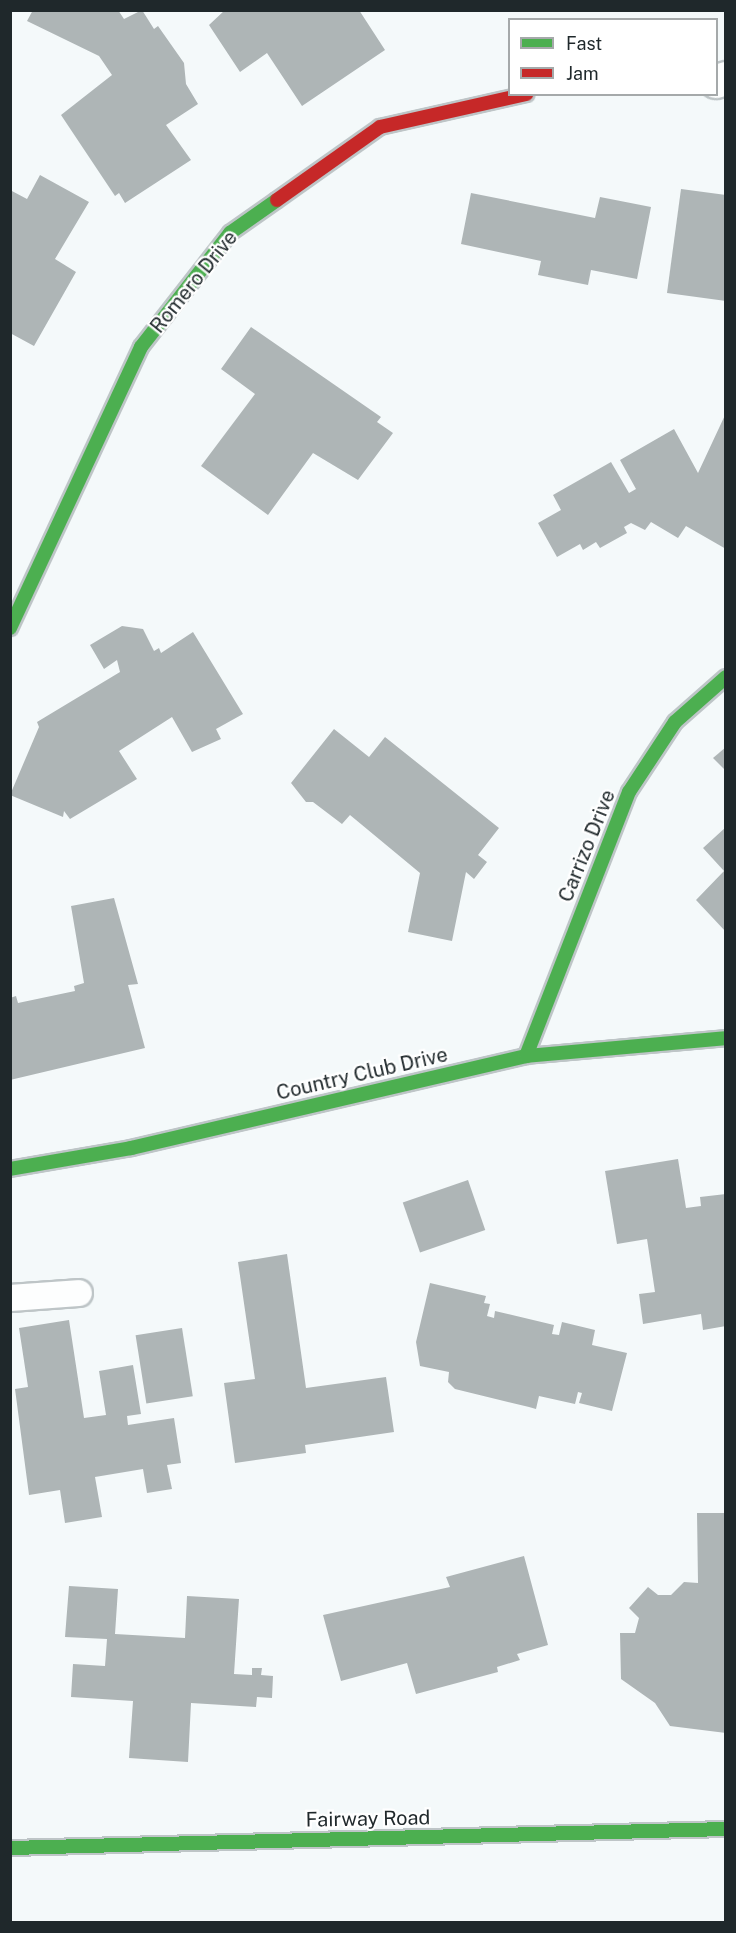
<!DOCTYPE html>
<style>
body{margin:0}
#map{position:relative;width:736px;height:1933px;overflow:hidden;background:#f4f9fa;font-family:"Public Sans",sans-serif}
div>[style]{position:absolute}
.building>*{inset:0;background:#aeb5b6;transform-origin:0 0}
.roads{filter:drop-shadow(2px 0 #bec5c7) drop-shadow(-2px 0 #bec5c7) drop-shadow(0 2px #bec5c7) drop-shadow(0 -2px #bec5c7)}
.lane>*{height:26px;margin:-13px;padding:0 13px;transform-origin:13px;border-radius:13px;background:#fdfefe}
.street>*{height:33px;margin:-16.5px;padding:0 16.5px;transform-origin:16.5px;border-radius:16.5px;background:#fdfefe}
.fast>*{height:14px;margin:-7px;padding:0 7px;transform-origin:7px;border-radius:7px;background:#4caf50}
.jam>*{height:14px;margin:-7px;padding:0 7px;transform-origin:7px;border-radius:7px;background:#c62828}
span{translate:-50% -50%;white-space:nowrap;text-align:center;line-height:1.15;-webkit-text-stroke:4.5px #fff;paint-order:stroke}
.street-label{font-size:20px;color:#1f282b}
.frame{position:absolute;inset:0;border:12px solid #1f282b;pointer-events:none}
.legend{position:absolute;left:508px;top:18px;width:210px;height:78px;box-sizing:border-box;background:#fff;border:2px solid #a5a9aa;margin:0;padding:8px 10px;list-style:none;font-size:18px;color:#1f282b}
.legend li{display:flex;align-items:center;gap:12px;height:30px}
.legend b{width:30px;border:2px solid #a5a9aa}
</style>
<div id="map">
<div class="building">
<i style="clip-path:polygon(33px 10px,118px 10px,124px 19px,142px 10px,154px 29px,158px 26px,184px 63px,186px 84px,198px 104px,166px 125px,191px 160px,125px 203px,119px 193px,115px 196px,61px 115px,112px 75px,99px 56px,27px 21px)"></i>
<i style="clip-path:polygon(225px 10px,359px 10px,385px 50px,302px 106px,267px 53px,240px 72px,209px 25px)"></i>
<i style="clip-path:polygon(40px 175px,89px 202px,55px 259px,76px 272px,34px 346px,10px 333px,10px 190px,27px 199px)"></i>
<i style="clip-path:polygon(681px 189px,726px 195px,726px 301px,667px 293px)"></i>
<i style="clip-path:polygon(471px 193px,595px 218px,600px 197px,651px 207px,637px 279px,591px 270px,588px 285px,538px 275px,541px 261px,461px 244px)"></i>
<i style="clip-path:polygon(251px 327px,381px 417px,377px 422px,393px 433px,358px 480px,313px 453px,268px 515px,201px 466px,255px 394px,221px 369px)"></i>
<i style="clip-path:polygon(726px 413px,726px 549px,686px 526px,678px 538px,651px 522px,645px 530px,631px 523px,624px 527px,627px 533px,600px 548px,596px 542px,583px 550px,580px 544px,557px 557px,538px 523px,561px 510px,553px 495px,611px 462px,629px 493px,636px 489px,620px 460px,674px 429px,698px 473px)"></i>
<i style="clip-path:polygon(122px 626px,143px 629px,154px 651px,159px 648px,161px 653px,193px 632px,243px 714px,216px 729px,221px 739px,192px 752px,172px 717px,119px 751px,137px 779px,70px 819px,64px 811px,63px 817px,10px 795px,39px 727px,37px 722px,120px 672px,117px 660px,104px 669px,90px 645px)"></i>
<i style="clip-path:polygon(334px 729px,369px 757px,385px 737px,499px 828px,478px 855px,487px 862px,474px 879px,466px 872px,452px 941px,408px 932px,420px 873px,350px 815px,342px 824px,313px 802px,306px 802px,291px 783px)"></i>
<i style="clip-path:polygon(726px 747px,726px 771px,713px 758px)"></i>
<i style="clip-path:polygon(726px 827px,726px 932px,696px 900px,724px 871px,703px 848px)"></i>
<i style="clip-path:polygon(114px 898px,138px 984px,128px 985px,145px 1048px,10px 1080px,10px 998px,16px 996px,18px 1003px,75px 991px,74px 986px,84px 983px,71px 906px)"></i>
<i style="clip-path:polygon(678px 1159px,686px 1208px,701px 1206px,700px 1197px,726px 1194px,726px 1326px,703px 1330px,701px 1314px,643px 1324px,639px 1294px,655px 1292px,647px 1239px,617px 1244px,605px 1171px)"></i>
<i style="left:468px;top:1180px;width:53px;height:69px;rotate:71deg"></i>
<i style="clip-path:polygon(287px 1254px,306px 1388px,386px 1377px,394px 1432px,305px 1445px,306px 1453px,235px 1463px,224px 1383px,255px 1379px,238px 1262px)"></i>
<i style="clip-path:polygon(430px 1283px,486px 1296px,484px 1303px,490px 1304px,487px 1316px,494px 1318px,495px 1311px,554px 1325px,552px 1334px,559px 1335px,562px 1322px,595px 1330px,592px 1345px,627px 1353px,612px 1411px,579px 1403px,582px 1393px,578px 1392px,575px 1404px,539px 1396px,536px 1409px,529px 1407px,455px 1389px,448px 1382px,449px 1372px,420px 1366px,416px 1342px)"></i>
<i style="clip-path:polygon(69px 1320px,84px 1418px,106px 1415px,99px 1371px,133px 1365px,141px 1414px,127px 1416px,128px 1425px,174px 1418px,181px 1463px,167px 1465px,172px 1489px,147px 1493px,143px 1469px,95px 1477px,102px 1517px,65px 1523px,60px 1490px,29px 1495px,15px 1389px,28px 1387px,19px 1328px)"></i>
<i style="left:182px;top:1328px;width:69px;height:47px;rotate:81deg"></i>
<i style="clip-path:polygon(697px 1513px,726px 1513px,726px 1733px,670px 1726px,655px 1703px,621px 1679px,620px 1633px,635px 1633px,639px 1618px,629px 1608px,648px 1587px,658px 1595px,671px 1595px,684px 1582px,698px 1583px)"></i>
<i style="clip-path:polygon(524px 1556px,548px 1645px,517px 1654px,520px 1660px,497px 1667px,498px 1672px,416px 1694px,407px 1663px,341px 1681px,323px 1615px,450px 1587px,446px 1577px)"></i>
<i style="clip-path:polygon(69px 1586px,118px 1589px,115px 1634px,185px 1638px,187px 1596px,239px 1599px,234px 1674px,252px 1675px,252px 1668px,262px 1668px,261px 1675px,273px 1676px,272px 1698px,257px 1697px,256px 1707px,191px 1703px,188px 1762px,129px 1758px,133px 1701px,71px 1697px,73px 1664px,105px 1666px,107px 1639px,65px 1637px)"></i>
</div>
<div class="roads">
<div class="lane">
<i style="left:10px;top:1298px;width:69px;rotate:-4.1deg"></i>
</div>
<div class="street">
<i style="left:716px;top:81px;width:10px;rotate:-17deg"></i>
</div>
<div class="fast">
<i style="left:10px;top:628px;width:310px;rotate:-65deg"></i>
<i style="left:141px;top:347px;width:145px;rotate:-52deg"></i>
<i style="left:230px;top:233px;width:57px;rotate:-35.1deg"></i>
<i style="left:526px;top:1056px;width:283px;rotate:-68.7deg"></i>
<i style="left:629px;top:792px;width:84px;rotate:-56.7deg"></i>
<i style="left:675px;top:722px;width:68px;rotate:-41.4deg"></i>
<i style="left:10px;top:1169px;width:123px;rotate:-9.8deg"></i>
<i style="left:131px;top:1148px;width:406px;rotate:-13.1deg"></i>
<i style="left:526px;top:1056px;width:201px;rotate:-5.1deg"></i>
<i style="left:10px;top:1848px;width:716px;rotate:-1.52deg"></i>
</div>
<div class="jam">
<i style="left:277px;top:200px;width:126px;rotate:-35.3deg"></i>
<i style="left:380px;top:127px;width:150px;rotate:-12.7deg"></i>
</div>
</div>
<div class="street-label">
<span style="left:194px;top:282px;rotate:-51deg">Romero Drive</span>
<span style="left:587px;top:846px;rotate:-68deg">Carrizo Drive</span>
<span style="left:362px;top:1074px;rotate:-13deg">Country Club Drive</span>
<span style="left:368px;top:1819px;rotate:-1deg">Fairway Road</span>
</div>
<div class="frame"></div>
<ul class="legend">
<li><b style="height:8px;background:#4caf50"></b>Fast</li>
<li><b style="height:8px;background:#c62828"></b>Jam</li>
</ul>
</div>
